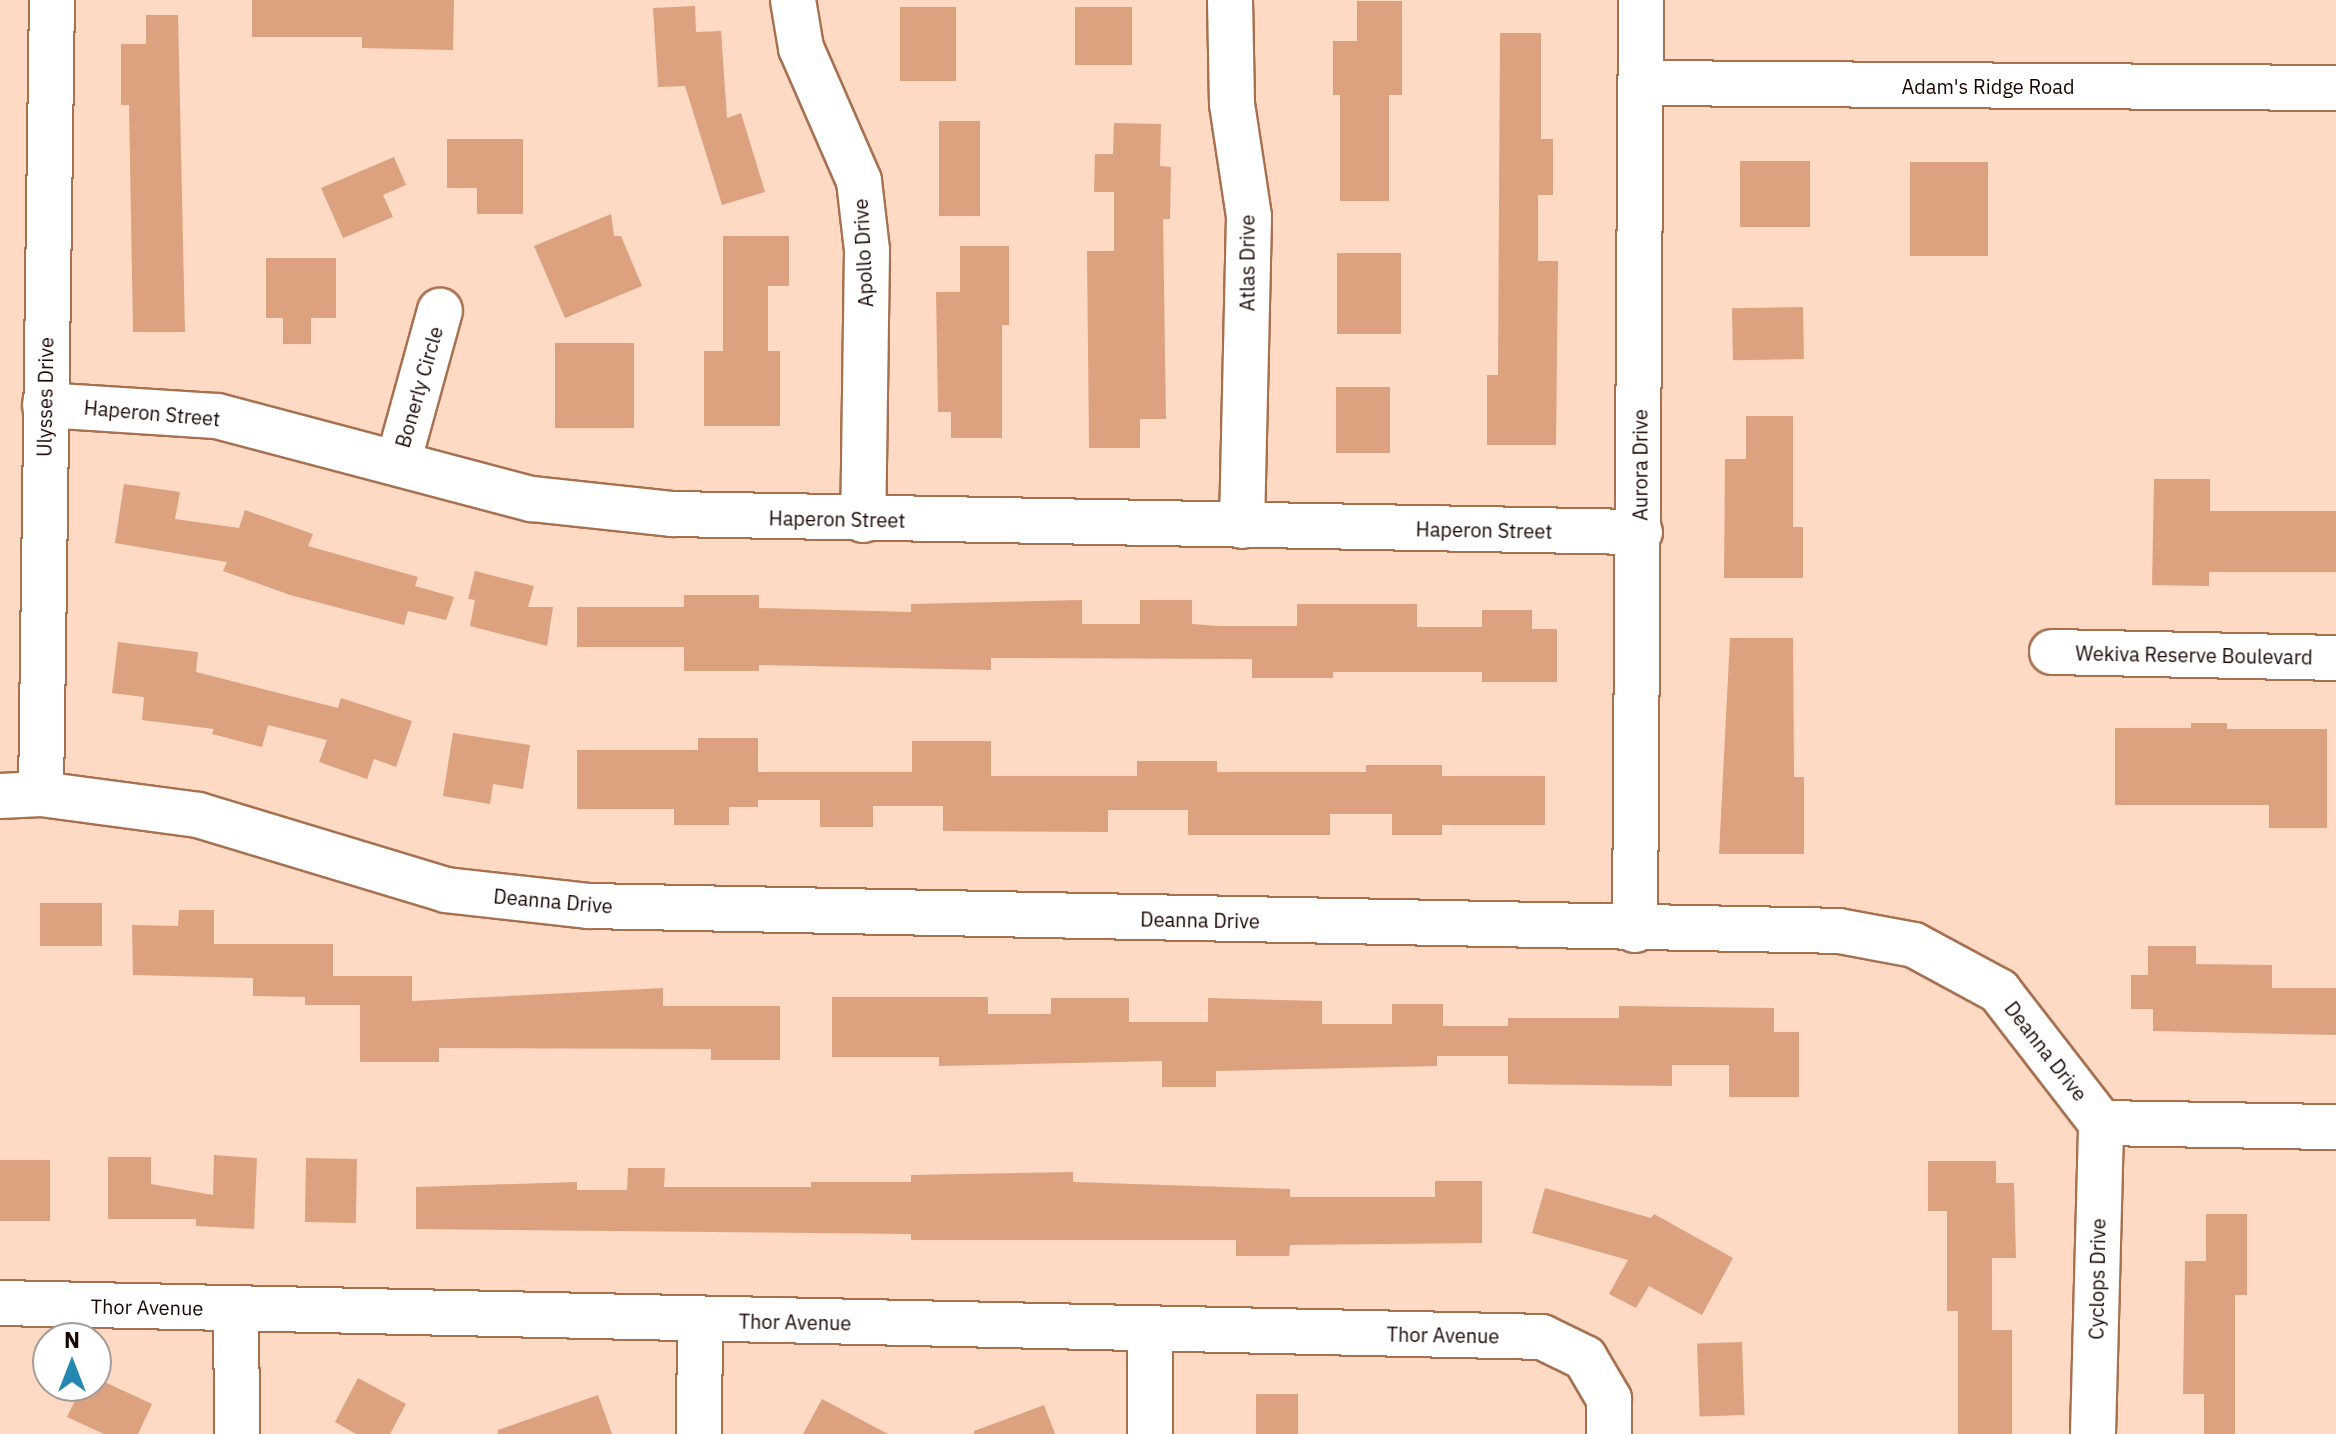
<!DOCTYPE html>
<style>
body{margin:0}
#map{position:relative;width:2336px;height:1434px;overflow:hidden;background:#fed9c4;font-family:"IBM Plex Sans",sans-serif}
div>[style]{position:absolute}
.building>*{inset:0;background:#dca27f;transform-origin:0 0}
.roads{filter:drop-shadow(2px 0 #a7704f) drop-shadow(-2px 0 #a7704f) drop-shadow(0 2px #a7704f) drop-shadow(0 -2px #a7704f)}
.minor>*{height:44px;margin:-22px;padding:0 22px;transform-origin:22px;border-radius:22px;background:#fff}
span{translate:-50% -50%;white-space:nowrap;text-align:center;line-height:1.15;-webkit-text-stroke:7px #fff;paint-order:stroke}
.street-label{font-size:20px;color:#190600}
.north{position:absolute;left:32px;top:1322px;width:80px;height:80px;box-sizing:border-box;background:#fff;border:2px solid #a39b99;border-radius:50%;rotate:0deg;font-size:22px;font-weight:700;line-height:32px;text-align:center;color:#190600}
.north::after{content:'';display:block;margin:auto;width:28px;height:36px;background:#2387b1;clip-path:polygon(50% 0,100% 100%,50% 72%,0 100%)}
</style>
<div id="map">
<div class="building">
<i style="clip-path:polygon(252px 0,454px 0,453px 50px,362px 48px,362px 37px,252px 37px)"></i>
<i style="clip-path:polygon(1357px 1px,1402px 1px,1402px 95px,1389px 95px,1389px 201px,1340px 201px,1340px 95px,1333px 95px,1333px 41px,1357px 41px)"></i>
<i style="clip-path:polygon(695px 6px,696px 32px,721px 31px,727px 118px,741px 113px,765px 192px,722px 205px,685px 86px,658px 87px,653px 8px)"></i>
<i style="left:900px;top:7px;width:56px;height:74px"></i>
<i style="left:1075px;top:7px;width:57px;height:58px"></i>
<i style="clip-path:polygon(146px 15px,178px 15px,185px 332px,133px 332px,129px 105px,121px 105px,121px 44px,146px 44px)"></i>
<i style="clip-path:polygon(1500px 33px,1541px 33px,1541px 139px,1553px 139px,1553px 195px,1538px 195px,1538px 261px,1558px 261px,1556px 445px,1487px 445px,1487px 375px,1498px 375px)"></i>
<i style="left:939px;top:121px;width:41px;height:95px"></i>
<i style="clip-path:polygon(1114px 123px,1161px 124px,1160px 166px,1171px 167px,1170px 219px,1163px 219px,1166px 419px,1140px 419px,1140px 448px,1089px 448px,1087px 251px,1114px 251px,1114px 192px,1094px 192px,1095px 154px,1113px 154px)"></i>
<i style="clip-path:polygon(447px 139px,523px 139px,523px 214px,477px 214px,477px 188px,447px 188px)"></i>
<i style="clip-path:polygon(394px 157px,406px 185px,383px 195px,393px 217px,343px 238px,321px 188px)"></i>
<i style="left:1740px;top:161px;width:70px;height:66px"></i>
<i style="left:1910px;top:162px;width:78px;height:94px"></i>
<i style="clip-path:polygon(611px 214px,614px 236px,621px 236px,642px 286px,565px 318px,534px 246px)"></i>
<i style="clip-path:polygon(723px 236px,789px 236px,789px 286px,768px 286px,768px 351px,780px 351px,780px 426px,704px 426px,704px 351px,723px 351px)"></i>
<i style="clip-path:polygon(960px 246px,1009px 246px,1009px 325px,1002px 325px,1002px 438px,951px 438px,951px 412px,938px 412px,936px 292px,960px 292px)"></i>
<i style="left:1337px;top:253px;width:64px;height:81px"></i>
<i style="clip-path:polygon(266px 258px,336px 258px,336px 318px,311px 318px,311px 344px,283px 344px,283px 318px,266px 318px)"></i>
<i style="left:1803px;top:307px;width:52px;height:71px;rotate:89deg"></i>
<i style="left:555px;top:343px;width:79px;height:85px"></i>
<i style="left:1336px;top:387px;width:54px;height:66px"></i>
<i style="clip-path:polygon(1746px 416px,1793px 416px,1793px 527px,1803px 527px,1803px 578px,1724px 578px,1725px 459px,1746px 459px)"></i>
<i style="clip-path:polygon(2154px 479px,2210px 479px,2210px 511px,2336px 511px,2336px 572px,2209px 572px,2209px 586px,2152px 585px)"></i>
<i style="clip-path:polygon(124px 484px,180px 492px,175px 519px,239px 528px,245px 510px,313px 534px,308px 546px,418px 577px,415px 586px,454px 597px,446px 620px,408px 611px,404px 625px,290px 595px,223px 571px,227px 562px,115px 543px)"></i>
<i style="clip-path:polygon(475px 571px,534px 586px,528px 607px,553px 607px,547px 646px,470px 626px,475px 600px,468px 599px)"></i>
<i style="clip-path:polygon(684px 595px,759px 595px,759px 608px,911px 612px,911px 604px,1082px 600px,1082px 624px,1140px 624px,1140px 600px,1192px 600px,1192px 624px,1218px 626px,1297px 626px,1297px 604px,1417px 604px,1417px 627px,1482px 627px,1482px 610px,1532px 610px,1532px 629px,1557px 629px,1557px 682px,1482px 682px,1482px 672px,1333px 672px,1333px 678px,1252px 678px,1252px 659px,991px 658px,991px 670px,759px 665px,759px 671px,684px 671px,684px 647px,577px 647px,577px 607px,684px 607px)"></i>
<i style="clip-path:polygon(1730px 638px,1793px 638px,1794px 777px,1804px 777px,1804px 854px,1719px 854px)"></i>
<i style="clip-path:polygon(118px 642px,198px 652px,196px 672px,338px 708px,341px 698px,412px 721px,396px 767px,374px 759px,367px 779px,319px 762px,327px 740px,268px 725px,262px 747px,212px 734px,214px 729px,142px 720px,144px 697px,112px 693px)"></i>
<i style="clip-path:polygon(2191px 723px,2227px 723px,2227px 729px,2327px 729px,2327px 828px,2269px 828px,2269px 805px,2115px 805px,2115px 728px,2191px 728px)"></i>
<i style="clip-path:polygon(453px 733px,530px 745px,523px 789px,493px 784px,490px 804px,443px 796px)"></i>
<i style="clip-path:polygon(698px 738px,758px 738px,758px 772px,912px 772px,912px 741px,991px 741px,991px 776px,1137px 776px,1137px 761px,1217px 761px,1217px 772px,1366px 772px,1366px 765px,1442px 765px,1442px 776px,1545px 776px,1545px 825px,1442px 825px,1442px 835px,1392px 835px,1392px 814px,1330px 814px,1330px 835px,1188px 835px,1188px 810px,1108px 810px,1108px 832px,943px 831px,943px 806px,873px 806px,873px 827px,820px 827px,820px 800px,758px 800px,758px 807px,729px 807px,729px 825px,674px 825px,674px 809px,577px 809px,577px 750px,698px 750px)"></i>
<i style="left:40px;top:903px;width:62px;height:43px"></i>
<i style="clip-path:polygon(179px 910px,214px 910px,214px 944px,333px 944px,333px 976px,412px 976px,412px 1001px,663px 988px,663px 1006px,780px 1006px,780px 1060px,711px 1060px,711px 1049px,439px 1048px,439px 1062px,360px 1062px,360px 1005px,305px 1005px,305px 997px,253px 996px,253px 978px,133px 975px,132px 925px,178px 926px)"></i>
<i style="clip-path:polygon(2148px 946px,2196px 946px,2196px 964px,2272px 965px,2272px 988px,2336px 988px,2336px 1035px,2153px 1031px,2153px 1009px,2131px 1009px,2131px 975px,2148px 975px)"></i>
<i style="clip-path:polygon(832px 997px,988px 997px,988px 1014px,1051px 1014px,1051px 998px,1129px 998px,1129px 1022px,1208px 1022px,1208px 998px,1322px 1001px,1322px 1024px,1392px 1024px,1392px 1004px,1443px 1004px,1443px 1026px,1508px 1026px,1508px 1018px,1619px 1018px,1619px 1006px,1774px 1008px,1774px 1032px,1799px 1032px,1799px 1097px,1729px 1097px,1729px 1065px,1672px 1065px,1672px 1086px,1508px 1084px,1508px 1056px,1437px 1056px,1437px 1066px,1216px 1071px,1216px 1087px,1162px 1087px,1162px 1061px,939px 1066px,939px 1057px,832px 1057px)"></i>
<i style="clip-path:polygon(214px 1155px,257px 1158px,254px 1229px,196px 1226px,196px 1219px,108px 1219px,108px 1157px,151px 1157px,151px 1184px,213px 1195px)"></i>
<i style="left:306px;top:1158px;width:51px;height:64px;rotate:1deg"></i>
<i style="left:0;top:1160px;width:50px;height:61px"></i>
<i style="clip-path:polygon(1928px 1161px,1996px 1161px,1996px 1183px,2014px 1183px,2016px 1258px,1992px 1258px,1992px 1330px,2012px 1330px,2012px 1434px,1958px 1434px,1958px 1311px,1947px 1311px,1947px 1211px,1928px 1211px)"></i>
<i style="clip-path:polygon(628px 1168px,665px 1168px,664px 1187px,811px 1187px,811px 1182px,911px 1182px,911px 1175px,1073px 1172px,1073px 1182px,1290px 1189px,1290px 1197px,1435px 1197px,1435px 1181px,1482px 1181px,1482px 1243px,1290px 1245px,1289px 1256px,1236px 1256px,1236px 1240px,911px 1240px,911px 1234px,416px 1229px,416px 1187px,577px 1182px,577px 1190px,627px 1190px)"></i>
<i style="clip-path:polygon(1545px 1188px,1651px 1218px,1654px 1214px,1733px 1258px,1702px 1315px,1649px 1286px,1636px 1308px,1609px 1294px,1628px 1260px,1532px 1233px)"></i>
<i style="clip-path:polygon(2206px 1214px,2247px 1214px,2247px 1295px,2235px 1295px,2235px 1434px,2204px 1434px,2204px 1394px,2183px 1394px,2185px 1261px,2206px 1261px)"></i>
<i style="left:1742px;top:1342px;width:73px;height:45px;rotate:88deg"></i>
<i style="clip-path:polygon(96px 1378px,152px 1404px,138px 1434px,104px 1434px,67px 1417px,82px 1386px,96px 1386px)"></i>
<i style="clip-path:polygon(358px 1378px,406px 1404px,390px 1434px,356px 1434px,335px 1422px)"></i>
<i style="left:1256px;top:1394px;width:42px;height:40px"></i>
<i style="clip-path:polygon(598px 1395px,612px 1434px,498px 1434px,498px 1430px)"></i>
<i style="clip-path:polygon(822px 1399px,888px 1434px,803px 1434px)"></i>
<i style="clip-path:polygon(1044px 1405px,1055px 1434px,974px 1434px,974px 1431px)"></i>
</div>
<div class="roads">
<div class="minor">
<i style="left:793px;top:0;width:49px;rotate:80.5deg"></i>
<i style="left:801px;top:48px;width:145px;rotate:66.4deg"></i>
<i style="left:859px;top:181px;width:69px;rotate:83.4deg"></i>
<i style="left:867px;top:250px;width:270px;rotate:90.8deg"></i>
<i style="left:1230px;top:0;width:104px;rotate:88.9deg"></i>
<i style="left:1232px;top:104px;width:114px;rotate:81.4deg"></i>
<i style="left:1249px;top:217px;width:309px;rotate:91.3deg"></i>
<i style="left:1640px;top:83px;width:696px;rotate:0.41deg"></i>
<i style="left:45px;top:405px;width:172px;rotate:3.7deg"></i>
<i style="left:217px;top:416px;width:326px;rotate:14.8deg"></i>
<i style="left:532px;top:499px;width:141px;rotate:6.1deg"></i>
<i style="left:672px;top:514px;width:968px;rotate:1.07deg"></i>
<i style="left:398px;top:463px;width:158px;rotate:-74.6deg"></i>
<i style="left:2052px;top:652px;width:284px;rotate:1.2deg"></i>
<i style="left:41px;top:794px;width:794px;rotate:-89.21deg"></i>
<i style="left:0;top:796px;width:41px;rotate:-2.8deg"></i>
<i style="left:41px;top:794px;width:158px;rotate:7.6deg"></i>
<i style="left:198px;top:815px;width:259px;rotate:16.8deg"></i>
<i style="left:446px;top:890px;width:143px;rotate:6.4deg"></i>
<i style="left:588px;top:906px;width:1251px;rotate:1.14deg"></i>
<i style="left:1839px;top:931px;width:76px;rotate:10.6deg"></i>
<i style="left:1914px;top:945px;width:97px;rotate:28.4deg"></i>
<i style="left:1999px;top:991px;width:167px;rotate:52.3deg"></i>
<i style="left:1635px;top:930px;width:930px;rotate:-89.63deg"></i>
<i style="left:2101px;top:1123px;width:235px;rotate:1deg"></i>
<i style="left:0;top:1303px;width:1542px;rotate:1.26deg"></i>
<i style="left:1542px;top:1337px;width:48px;rotate:26deg"></i>
<i style="left:1585px;top:1358px;width:48px;rotate:59.7deg"></i>
<i style="left:1609px;top:1399px;width:35px;rotate:90deg"></i>
<i style="left:236px;top:1310px;width:124px;rotate:89.5deg"></i>
<i style="left:1150px;top:1329px;width:105px;rotate:90deg"></i>
<i style="left:699px;top:1434px;width:113px;rotate:-89.5deg"></i>
<i style="left:2093px;top:1434px;width:311px;rotate:-88.5deg"></i>
</div>
</div>
<div class="street-label">
<span style="left:1988px;top:86px">Adam's Ridge Road</span>
<span style="left:863px;top:253px;rotate:-93deg">Apollo Drive</span>
<span style="left:1247px;top:263px;rotate:-90deg">Atlas Drive</span>
<span style="left:419px;top:387px;rotate:-74deg">Bonerly Circle</span>
<span style="left:45px;top:397px;rotate:-89deg">Ulysses Drive</span>
<span style="left:152px;top:413px;rotate:5deg">Haperon Street</span>
<span style="left:1640px;top:465px;rotate:-90deg">Aurora Drive</span>
<span style="left:837px;top:519px;rotate:1deg">Haperon Street</span>
<span style="left:1484px;top:530px;rotate:1deg">Haperon Street</span>
<span style="left:2194px;top:655px;rotate:1deg">Wekiva Reserve Boulevard</span>
<span style="left:553px;top:901px;rotate:5deg">Deanna Drive</span>
<span style="left:1200px;top:920px;rotate:1deg">Deanna Drive</span>
<span style="left:2046px;top:1051px;rotate:52deg">Deanna Drive</span>
<span style="left:2097px;top:1279px;rotate:-89deg">Cyclops Drive</span>
<span style="left:147px;top:1307px;rotate:1deg">Thor Avenue</span>
<span style="left:795px;top:1322px;rotate:1deg">Thor Avenue</span>
<span style="left:1443px;top:1335px;rotate:1deg">Thor Avenue</span>
</div>
<div class="north">N</div>
</div>
